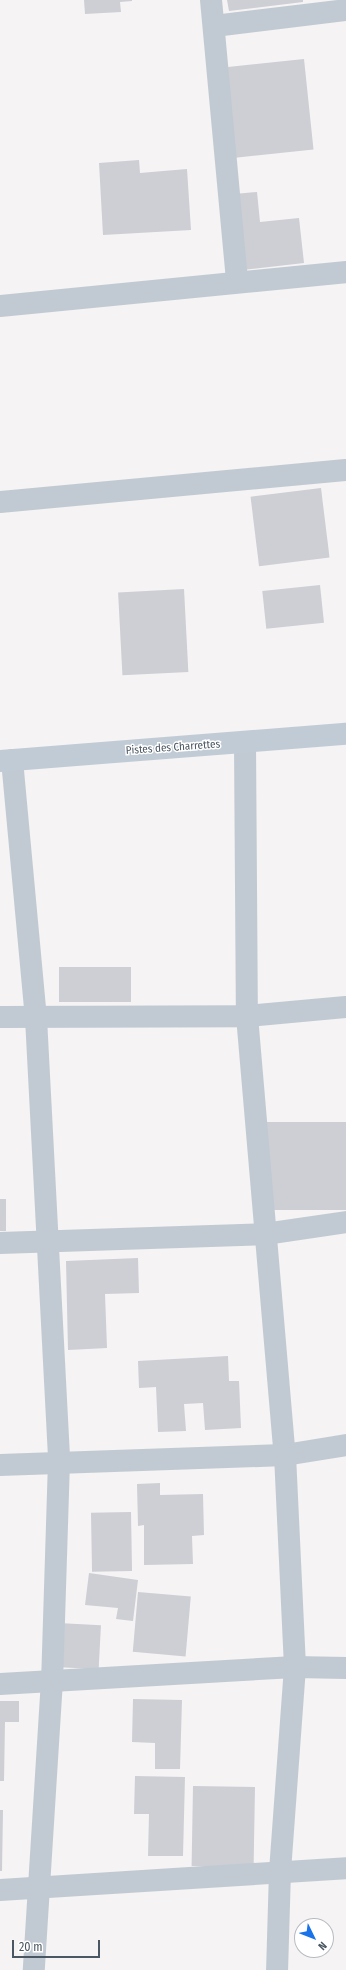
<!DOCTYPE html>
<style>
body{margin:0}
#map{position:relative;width:346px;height:1970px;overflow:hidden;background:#f5f3f3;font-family:"Fira Sans Condensed",sans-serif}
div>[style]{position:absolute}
.building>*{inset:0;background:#cdcfd5;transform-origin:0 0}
.street>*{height:22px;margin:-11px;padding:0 11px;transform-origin:11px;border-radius:11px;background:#c1cad2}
.secondary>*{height:22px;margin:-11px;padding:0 11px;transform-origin:11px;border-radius:11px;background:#c1cbd6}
span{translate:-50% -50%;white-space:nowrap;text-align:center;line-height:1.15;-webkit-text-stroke:3px #fff;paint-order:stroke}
.street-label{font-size:11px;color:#4a5661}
.north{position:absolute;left:294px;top:1918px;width:40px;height:40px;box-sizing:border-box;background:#fff;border:1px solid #b7bbc0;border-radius:50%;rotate:133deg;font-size:11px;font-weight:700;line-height:16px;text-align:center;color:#4a5661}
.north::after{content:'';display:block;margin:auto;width:14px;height:18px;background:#1a73e8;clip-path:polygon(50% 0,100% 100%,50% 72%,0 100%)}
.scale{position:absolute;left:12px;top:1940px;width:88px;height:18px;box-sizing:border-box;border:2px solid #4a5661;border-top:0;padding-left:5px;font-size:12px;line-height:14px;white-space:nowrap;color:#4a5661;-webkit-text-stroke:3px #fff;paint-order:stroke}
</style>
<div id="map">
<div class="building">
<i style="clip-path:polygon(84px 0,132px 0,132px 1px,120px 2px,121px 12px,85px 14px)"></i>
<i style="clip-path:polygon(227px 0,303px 0,303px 2px,229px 11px)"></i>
<i style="left:304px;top:59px;width:91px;height:81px;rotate:84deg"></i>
<i style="clip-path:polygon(139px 160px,140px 173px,187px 169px,191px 230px,103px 235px,99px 163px)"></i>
<i style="clip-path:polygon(257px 192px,260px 222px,299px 218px,304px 263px,242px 270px,234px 194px)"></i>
<i style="left:321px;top:488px;width:70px;height:71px;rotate:83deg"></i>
<i style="left:320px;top:585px;width:38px;height:58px;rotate:84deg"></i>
<i style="left:184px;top:589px;width:83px;height:66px;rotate:87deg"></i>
<i style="left:131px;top:967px;width:35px;height:72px;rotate:90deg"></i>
<i style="left:346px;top:1122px;width:88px;height:84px;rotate:90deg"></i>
<i style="left:0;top:1199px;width:6px;height:32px"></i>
<i style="clip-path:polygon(138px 1258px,139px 1293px,105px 1294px,107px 1348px,68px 1350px,66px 1261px)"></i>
<i style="clip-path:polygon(228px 1356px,229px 1381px,239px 1381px,241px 1428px,205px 1430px,203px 1403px,184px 1404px,186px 1431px,158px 1432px,156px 1387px,139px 1388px,138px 1361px)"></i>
<i style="clip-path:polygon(160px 1483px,160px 1495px,203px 1494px,204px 1535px,192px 1536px,193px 1564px,144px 1565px,144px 1525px,138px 1526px,137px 1484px)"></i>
<i style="left:131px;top:1512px;width:59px;height:40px;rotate:89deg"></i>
<i style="clip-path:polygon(89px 1573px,138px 1580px,133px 1621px,116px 1619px,118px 1608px,85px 1605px)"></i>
<i style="left:138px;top:1592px;width:53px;height:60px;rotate:5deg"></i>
<i style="left:58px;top:1623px;width:43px;height:44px;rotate:3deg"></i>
<i style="clip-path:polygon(133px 1699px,182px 1700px,180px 1769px,155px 1769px,155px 1743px,132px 1742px)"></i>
<i style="clip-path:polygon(0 1701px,19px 1701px,19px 1722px,5px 1722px,4px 1781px,0 1781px)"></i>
<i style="clip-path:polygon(135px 1776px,185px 1777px,183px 1856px,148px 1856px,149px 1814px,134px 1814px)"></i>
<i style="left:193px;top:1786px;width:62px;height:80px;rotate:1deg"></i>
<i style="clip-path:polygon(0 1810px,3px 1810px,2px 1871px,0 1871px)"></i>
</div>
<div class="street">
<i style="left:211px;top:0;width:282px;rotate:84.7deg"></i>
<i style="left:214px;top:26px;width:133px;rotate:-6.9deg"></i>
<i style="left:0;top:306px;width:348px;rotate:-5.6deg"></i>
<i style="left:0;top:502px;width:347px;rotate:-5.3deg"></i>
<i style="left:245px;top:743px;width:273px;rotate:89.6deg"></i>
<i style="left:247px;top:1016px;width:441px;rotate:85.1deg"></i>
<i style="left:285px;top:1455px;width:212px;rotate:87.3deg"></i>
<i style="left:295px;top:1667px;width:205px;rotate:94.2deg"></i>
<i style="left:280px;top:1871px;width:99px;rotate:91.7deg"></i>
<i style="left:12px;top:760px;width:259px;rotate:84.7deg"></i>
<i style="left:36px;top:1018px;width:444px;rotate:87deg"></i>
<i style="left:59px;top:1461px;width:219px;rotate:91.8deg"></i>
<i style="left:52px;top:1680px;width:291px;rotate:93.6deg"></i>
<i style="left:0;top:1017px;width:247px;rotate:-0.2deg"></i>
<i style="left:247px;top:1016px;width:99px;rotate:-5.2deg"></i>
<i style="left:0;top:1243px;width:265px;rotate:-1.9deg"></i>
<i style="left:265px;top:1234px;width:82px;rotate:-8.4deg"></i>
<i style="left:0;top:1465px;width:285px;rotate:-2deg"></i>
<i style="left:285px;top:1455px;width:62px;rotate:-9.3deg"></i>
<i style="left:0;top:1684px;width:295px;rotate:-3.3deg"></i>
<i style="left:295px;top:1667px;width:51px;rotate:1.1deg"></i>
<i style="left:0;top:1890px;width:347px;rotate:-3.6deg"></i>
</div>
<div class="secondary">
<i style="left:0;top:761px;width:347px;rotate:-4.5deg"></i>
</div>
<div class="street-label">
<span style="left:173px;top:748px;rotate:-4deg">Pistes des Charrettes</span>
</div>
<div class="north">N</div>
<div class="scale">20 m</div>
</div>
